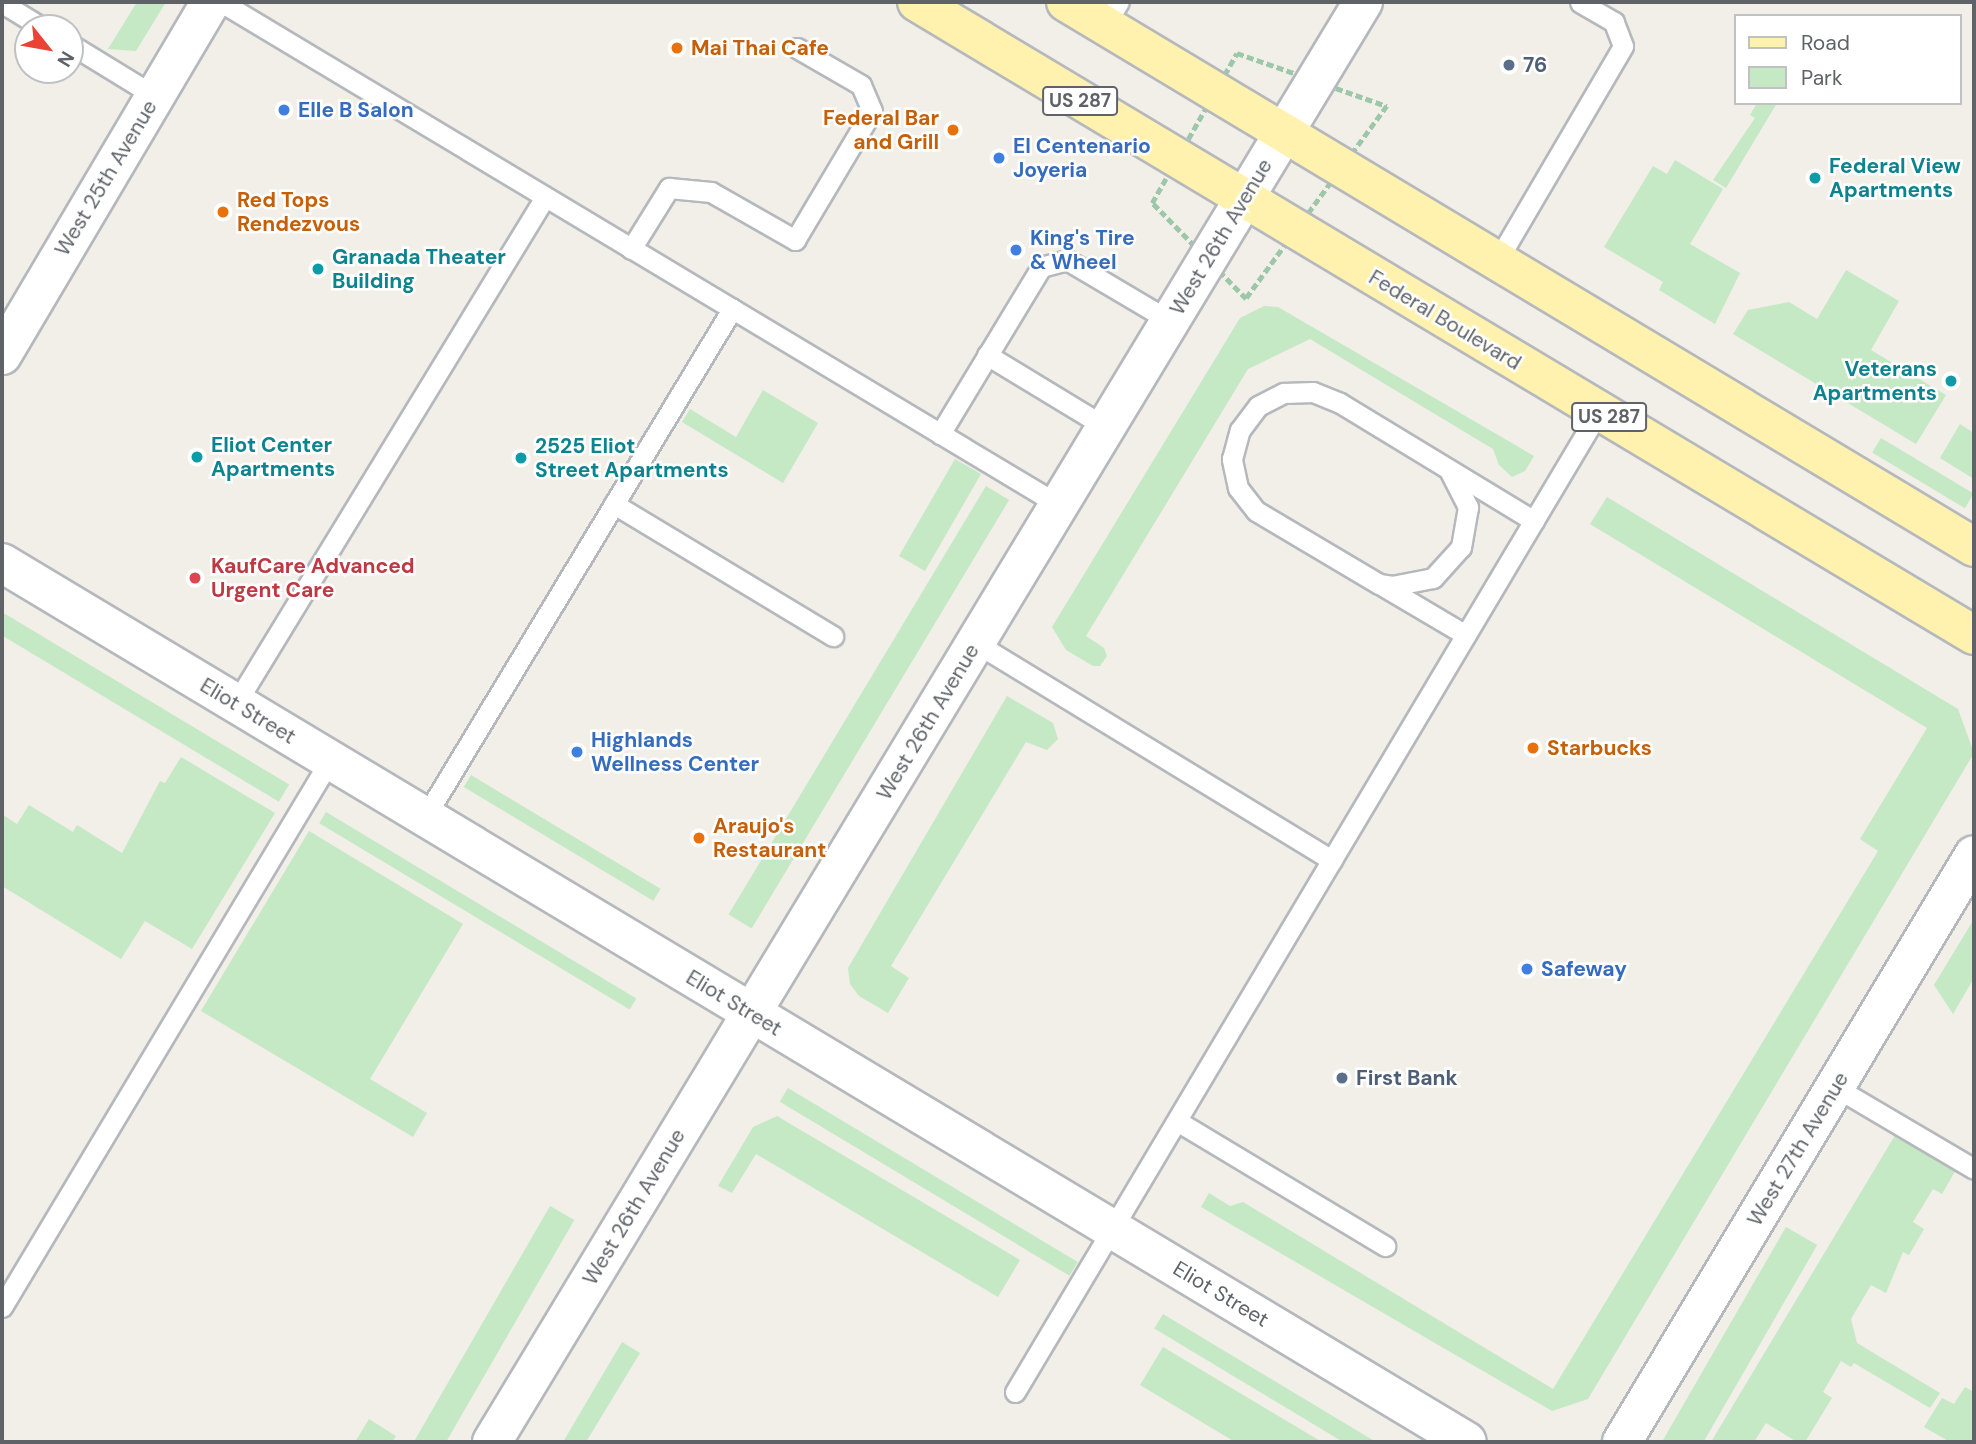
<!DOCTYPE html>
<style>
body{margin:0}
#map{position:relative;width:1976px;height:1444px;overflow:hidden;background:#f1efe8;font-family:"DM Sans",sans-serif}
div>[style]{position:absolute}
.green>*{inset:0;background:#c5e8c5;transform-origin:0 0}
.path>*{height:4.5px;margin-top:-2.25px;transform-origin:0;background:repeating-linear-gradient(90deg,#9cc7a9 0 7px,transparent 0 10.5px)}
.roads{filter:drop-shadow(2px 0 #b5b8bc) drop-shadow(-2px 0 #b5b8bc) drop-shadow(0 2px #b5b8bc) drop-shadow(0 -2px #b5b8bc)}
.lane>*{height:19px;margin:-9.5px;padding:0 9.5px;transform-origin:9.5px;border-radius:9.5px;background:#fff}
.street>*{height:38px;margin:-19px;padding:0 19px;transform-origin:19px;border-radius:19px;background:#fff}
.secondary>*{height:38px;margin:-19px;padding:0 19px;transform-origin:19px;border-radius:19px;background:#fff}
.primary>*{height:38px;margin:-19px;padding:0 19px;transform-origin:19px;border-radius:19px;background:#fff2af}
.dots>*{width:19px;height:19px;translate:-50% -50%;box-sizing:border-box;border:4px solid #fff;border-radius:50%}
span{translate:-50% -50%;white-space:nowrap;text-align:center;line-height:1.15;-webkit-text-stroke:5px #fff;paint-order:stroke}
.shield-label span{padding:2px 5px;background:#fff;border:2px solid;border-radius:5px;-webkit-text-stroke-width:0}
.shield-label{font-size:19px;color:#5f6368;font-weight:700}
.food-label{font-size:21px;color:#c56008;font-weight:700}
.left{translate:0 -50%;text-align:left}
.right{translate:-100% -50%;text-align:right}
.service-label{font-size:21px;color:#4e5e75;font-weight:700}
.shop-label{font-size:21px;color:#366cbe;font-weight:700}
.culture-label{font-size:21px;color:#0d838f;font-weight:700}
.street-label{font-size:21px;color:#5f6368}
.health-label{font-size:21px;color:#be3a42;font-weight:700}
.frame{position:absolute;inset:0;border:4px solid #5f6368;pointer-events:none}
.legend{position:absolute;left:1734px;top:14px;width:228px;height:91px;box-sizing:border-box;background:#fff;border:2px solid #bfc1c3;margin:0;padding:9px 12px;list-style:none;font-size:21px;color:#5f6368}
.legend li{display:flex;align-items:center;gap:14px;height:35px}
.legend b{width:35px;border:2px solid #bfc1c3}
.north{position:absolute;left:14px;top:14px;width:70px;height:70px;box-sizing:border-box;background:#fff;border:2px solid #bfc1c3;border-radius:50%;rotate:121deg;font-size:19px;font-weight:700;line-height:28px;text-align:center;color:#5f6368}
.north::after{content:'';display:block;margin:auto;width:24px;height:32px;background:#ea4335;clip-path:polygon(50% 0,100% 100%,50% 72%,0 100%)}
</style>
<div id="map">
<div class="green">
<i style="clip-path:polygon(137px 2px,166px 2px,136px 51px,108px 49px)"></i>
<i style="clip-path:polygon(1757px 103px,1777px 103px,1726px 188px,1713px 180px,1755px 118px,1750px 115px)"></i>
<i style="clip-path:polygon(1675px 160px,1723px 189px,1690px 244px,1740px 273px,1715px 324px,1659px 290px,1663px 282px,1604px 247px,1653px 166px,1667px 174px)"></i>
<i style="clip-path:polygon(1846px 270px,1899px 301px,1871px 350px,1946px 395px,1916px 444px,1733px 334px,1748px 310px,1789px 302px,1817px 319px)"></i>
<i style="clip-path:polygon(1264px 306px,1278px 307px,1534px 456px,1525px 471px,1512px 477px,1499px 465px,1493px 449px,1310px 339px,1248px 369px,1086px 636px,1104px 648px,1107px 656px,1100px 666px,1093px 666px,1066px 650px,1052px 627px,1240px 318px)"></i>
<i style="clip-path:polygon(763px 390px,818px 423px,783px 483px,682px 422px,690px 409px,736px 437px)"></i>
<i style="clip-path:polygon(1960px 424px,1974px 433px,1974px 479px,1940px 458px)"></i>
<i style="left:1881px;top:438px;width:108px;height:17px;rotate:31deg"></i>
<i style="left:955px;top:459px;width:30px;height:112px;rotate:30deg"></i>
<i style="left:986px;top:486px;width:27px;height:500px;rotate:31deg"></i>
<i style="clip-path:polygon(1607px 497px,1958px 709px,1974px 753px,1588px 1399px,1552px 1411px,1201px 1207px,1209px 1193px,1230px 1206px,1243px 1202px,1553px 1389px,1878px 851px,1860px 839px,1927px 728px,1590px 524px)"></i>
<i style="left:2px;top:612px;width:335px;height:20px;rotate:31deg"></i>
<i style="clip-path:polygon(1007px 696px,1053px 723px,1058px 739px,1047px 750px,1026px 742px,891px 966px,909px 978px,888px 1013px,859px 996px,850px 984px,848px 968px)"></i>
<i style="clip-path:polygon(181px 757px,275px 813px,192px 949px,145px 921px,121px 959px,2px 886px,2px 814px,17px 824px,29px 805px,73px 832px,77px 825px,122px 853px,160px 781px,165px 783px)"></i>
<i style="left:471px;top:775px;width:221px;height:14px;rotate:31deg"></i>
<i style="left:326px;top:812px;width:362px;height:13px;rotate:31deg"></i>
<i style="clip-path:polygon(309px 831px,463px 924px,370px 1079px,427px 1113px,413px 1137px,201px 1011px)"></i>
<i style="clip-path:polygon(1974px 919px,1974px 978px,1953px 1014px,1934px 985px)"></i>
<i style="left:788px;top:1088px;width:338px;height:16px;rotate:31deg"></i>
<i style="clip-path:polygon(777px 1116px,1020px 1260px,998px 1297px,756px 1154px,732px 1193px,718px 1186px,753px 1127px)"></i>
<i style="clip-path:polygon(1897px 1132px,1957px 1168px,1942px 1194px,1933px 1189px,1913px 1222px,1924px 1229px,1909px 1255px,1903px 1252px,1886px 1293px,1871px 1285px,1851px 1319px,1857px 1343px,1940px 1393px,1930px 1408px,1854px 1363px,1851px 1367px,1841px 1361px,1823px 1392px,1832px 1398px,1805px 1442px,1797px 1442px,1766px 1423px,1754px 1442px,1711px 1442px)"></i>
<i style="left:550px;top:1206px;width:28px;height:276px;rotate:30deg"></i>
<i style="left:1786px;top:1227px;width:36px;height:251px;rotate:30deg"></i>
<i style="left:1163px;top:1314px;width:248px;height:17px;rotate:31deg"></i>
<i style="clip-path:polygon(622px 1342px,640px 1353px,586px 1442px,563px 1442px)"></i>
<i style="clip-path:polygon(1163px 1347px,1322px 1442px,1235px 1442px,1140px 1385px)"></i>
<i style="clip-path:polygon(1965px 1387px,1974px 1392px,1974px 1442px,1950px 1442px,1924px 1427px,1942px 1398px,1954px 1404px)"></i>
<i style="clip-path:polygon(369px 1419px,396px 1436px,392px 1442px,355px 1442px)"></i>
</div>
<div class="path">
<i style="left:1237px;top:53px;width:159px;rotate:19.5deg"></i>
<i style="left:1387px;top:106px;width:239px;rotate:126.2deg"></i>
<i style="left:1246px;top:299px;width:134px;rotate:-134.4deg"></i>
<i style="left:1152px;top:203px;width:172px;rotate:-60.5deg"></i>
</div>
<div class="roads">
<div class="lane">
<i style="left:221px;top:2px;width:977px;rotate:30.97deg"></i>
<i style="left:2px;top:3px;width:48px;rotate:31.4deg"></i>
<i style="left:1105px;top:25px;width:27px;rotate:-59deg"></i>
<i style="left:70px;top:44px;width:100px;rotate:31.5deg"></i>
<i style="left:631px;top:249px;width:72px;rotate:-58.1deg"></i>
<i style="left:669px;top:188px;width:42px;rotate:5.4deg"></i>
<i style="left:711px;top:192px;width:97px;rotate:29.7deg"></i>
<i style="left:795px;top:240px;width:150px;rotate:-59.2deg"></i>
<i style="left:872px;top:111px;width:28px;rotate:-113deg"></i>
<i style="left:861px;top:85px;width:74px;rotate:-150deg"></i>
<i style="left:1497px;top:261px;width:249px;rotate:-59.6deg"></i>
<i style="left:1623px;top:46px;width:26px;rotate:-111deg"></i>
<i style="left:1614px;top:22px;width:39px;rotate:-150deg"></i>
<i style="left:987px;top:355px;width:139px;rotate:31.2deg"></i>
<i style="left:940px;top:434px;width:195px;rotate:-58.8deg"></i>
<i style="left:1041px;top:267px;width:27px;rotate:-15deg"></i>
<i style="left:1067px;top:260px;width:120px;rotate:30.6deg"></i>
<i style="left:1449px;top:470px;width:42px;rotate:62.8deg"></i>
<i style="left:1468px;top:507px;width:41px;rotate:99.9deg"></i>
<i style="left:1461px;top:547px;width:42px;rotate:132.1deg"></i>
<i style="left:1433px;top:578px;width:42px;rotate:169deg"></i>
<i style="left:1392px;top:586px;width:13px;rotate:-171deg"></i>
<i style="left:1379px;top:584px;width:143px;rotate:-149.3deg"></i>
<i style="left:1256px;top:511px;width:29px;rotate:-128deg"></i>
<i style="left:1238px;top:488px;width:30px;rotate:-102deg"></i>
<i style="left:1232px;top:459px;width:30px;rotate:-75deg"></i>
<i style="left:1240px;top:430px;width:30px;rotate:-53deg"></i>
<i style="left:1258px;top:406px;width:29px;rotate:-27deg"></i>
<i style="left:1284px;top:393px;width:29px;rotate:-2deg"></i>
<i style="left:1313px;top:392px;width:29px;rotate:22deg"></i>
<i style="left:1340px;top:403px;width:227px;rotate:31.3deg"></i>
<i style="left:614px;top:504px;width:256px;rotate:31.1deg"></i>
<i style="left:1383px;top:586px;width:96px;rotate:30.6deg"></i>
<i style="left:976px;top:643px;width:417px;rotate:31.4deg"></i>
<i style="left:236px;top:703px;width:593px;rotate:-58.59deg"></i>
<i style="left:425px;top:817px;width:594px;rotate:-58.85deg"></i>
<i style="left:1835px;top:1087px;width:161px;rotate:30.5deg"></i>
<i style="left:1177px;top:1121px;width:243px;rotate:31deg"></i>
<i style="left:2px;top:1307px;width:638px;rotate:-59.05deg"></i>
<i style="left:1015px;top:1392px;width:1142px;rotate:-59.23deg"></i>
</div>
<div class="street">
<i style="left:2px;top:355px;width:410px;rotate:-59.4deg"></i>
<i style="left:2px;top:563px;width:1708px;rotate:30.96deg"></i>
<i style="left:1622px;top:1442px;width:684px;rotate:-59.05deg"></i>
</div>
<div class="secondary">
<i style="left:492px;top:1442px;width:1683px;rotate:-58.83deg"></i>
</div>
<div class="primary">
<i style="left:917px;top:2px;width:1232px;rotate:30.92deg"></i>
<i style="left:1066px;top:2px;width:1059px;rotate:30.97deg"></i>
</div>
</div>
<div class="dots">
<i style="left:677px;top:48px;background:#e8710a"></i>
<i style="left:1509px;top:65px;background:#5c6f8a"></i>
<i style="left:284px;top:110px;background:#3f7fe0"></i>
<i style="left:953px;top:130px;background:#e8710a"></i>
<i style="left:999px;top:158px;background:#3f7fe0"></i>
<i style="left:1815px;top:178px;background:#0f9aa8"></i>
<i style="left:223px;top:212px;background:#e8710a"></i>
<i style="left:1016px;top:250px;background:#3f7fe0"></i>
<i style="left:318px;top:269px;background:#0f9aa8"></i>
<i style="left:1951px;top:381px;background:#0f9aa8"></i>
<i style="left:197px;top:457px;background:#0f9aa8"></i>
<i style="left:521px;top:458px;background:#0f9aa8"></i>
<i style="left:195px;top:578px;background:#e0444e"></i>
<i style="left:1533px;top:748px;background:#e8710a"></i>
<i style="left:577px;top:752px;background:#3f7fe0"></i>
<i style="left:699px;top:838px;background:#e8710a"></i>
<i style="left:1527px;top:969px;background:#3f7fe0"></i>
<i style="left:1342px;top:1078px;background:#5c6f8a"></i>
</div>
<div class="shield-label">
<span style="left:1080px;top:101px">US 287</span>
<span style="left:1609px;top:417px">US 287</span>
</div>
<div class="food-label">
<span class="left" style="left:691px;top:48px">Mai Thai Cafe</span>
<span class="right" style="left:939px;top:130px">Federal Bar<br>and Grill</span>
<span class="left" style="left:237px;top:212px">Red Tops<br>Rendezvous</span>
<span class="left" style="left:1547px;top:748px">Starbucks</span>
<span class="left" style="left:713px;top:838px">Araujo's<br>Restaurant</span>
</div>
<div class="service-label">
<span class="left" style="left:1523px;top:65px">76</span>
<span class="left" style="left:1356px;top:1078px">First Bank</span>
</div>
<div class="shop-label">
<span class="left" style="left:298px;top:110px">Elle B Salon</span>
<span class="left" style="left:1013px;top:158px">El Centenario<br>Joyeria</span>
<span class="left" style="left:1030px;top:250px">King's Tire<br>&amp; Wheel</span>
<span class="left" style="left:591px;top:752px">Highlands<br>Wellness Center</span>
<span class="left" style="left:1541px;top:969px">Safeway</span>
</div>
<div class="culture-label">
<span class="left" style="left:1829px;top:178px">Federal View<br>Apartments</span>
<span class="left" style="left:332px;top:269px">Granada Theater<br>Building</span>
<span class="right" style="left:1937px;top:381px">Veterans<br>Apartments</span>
<span class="left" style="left:211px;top:457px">Eliot Center<br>Apartments</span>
<span class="left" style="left:535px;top:458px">2525 Eliot<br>Street Apartments</span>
</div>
<div class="street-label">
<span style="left:106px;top:178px;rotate:-59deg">West 25th Avenue</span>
<span style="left:1221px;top:237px;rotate:-59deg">West 26th Avenue</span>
<span style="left:1445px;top:320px;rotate:31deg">Federal Boulevard</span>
<span style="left:248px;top:711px;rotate:31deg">Eliot Street</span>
<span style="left:928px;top:722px;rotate:-59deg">West 26th Avenue</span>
<span style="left:734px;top:1003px;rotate:31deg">Eliot Street</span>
<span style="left:1798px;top:1149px;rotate:-59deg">West 27th Avenue</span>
<span style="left:634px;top:1207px;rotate:-59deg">West 26th Avenue</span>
<span style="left:1221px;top:1294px;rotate:31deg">Eliot Street</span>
</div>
<div class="health-label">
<span class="left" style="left:211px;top:578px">KaufCare Advanced<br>Urgent Care</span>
</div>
<div class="frame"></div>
<ul class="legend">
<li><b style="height:9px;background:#fff2af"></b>Road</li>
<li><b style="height:19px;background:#c5e8c5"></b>Park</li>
</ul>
<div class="north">N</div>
</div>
